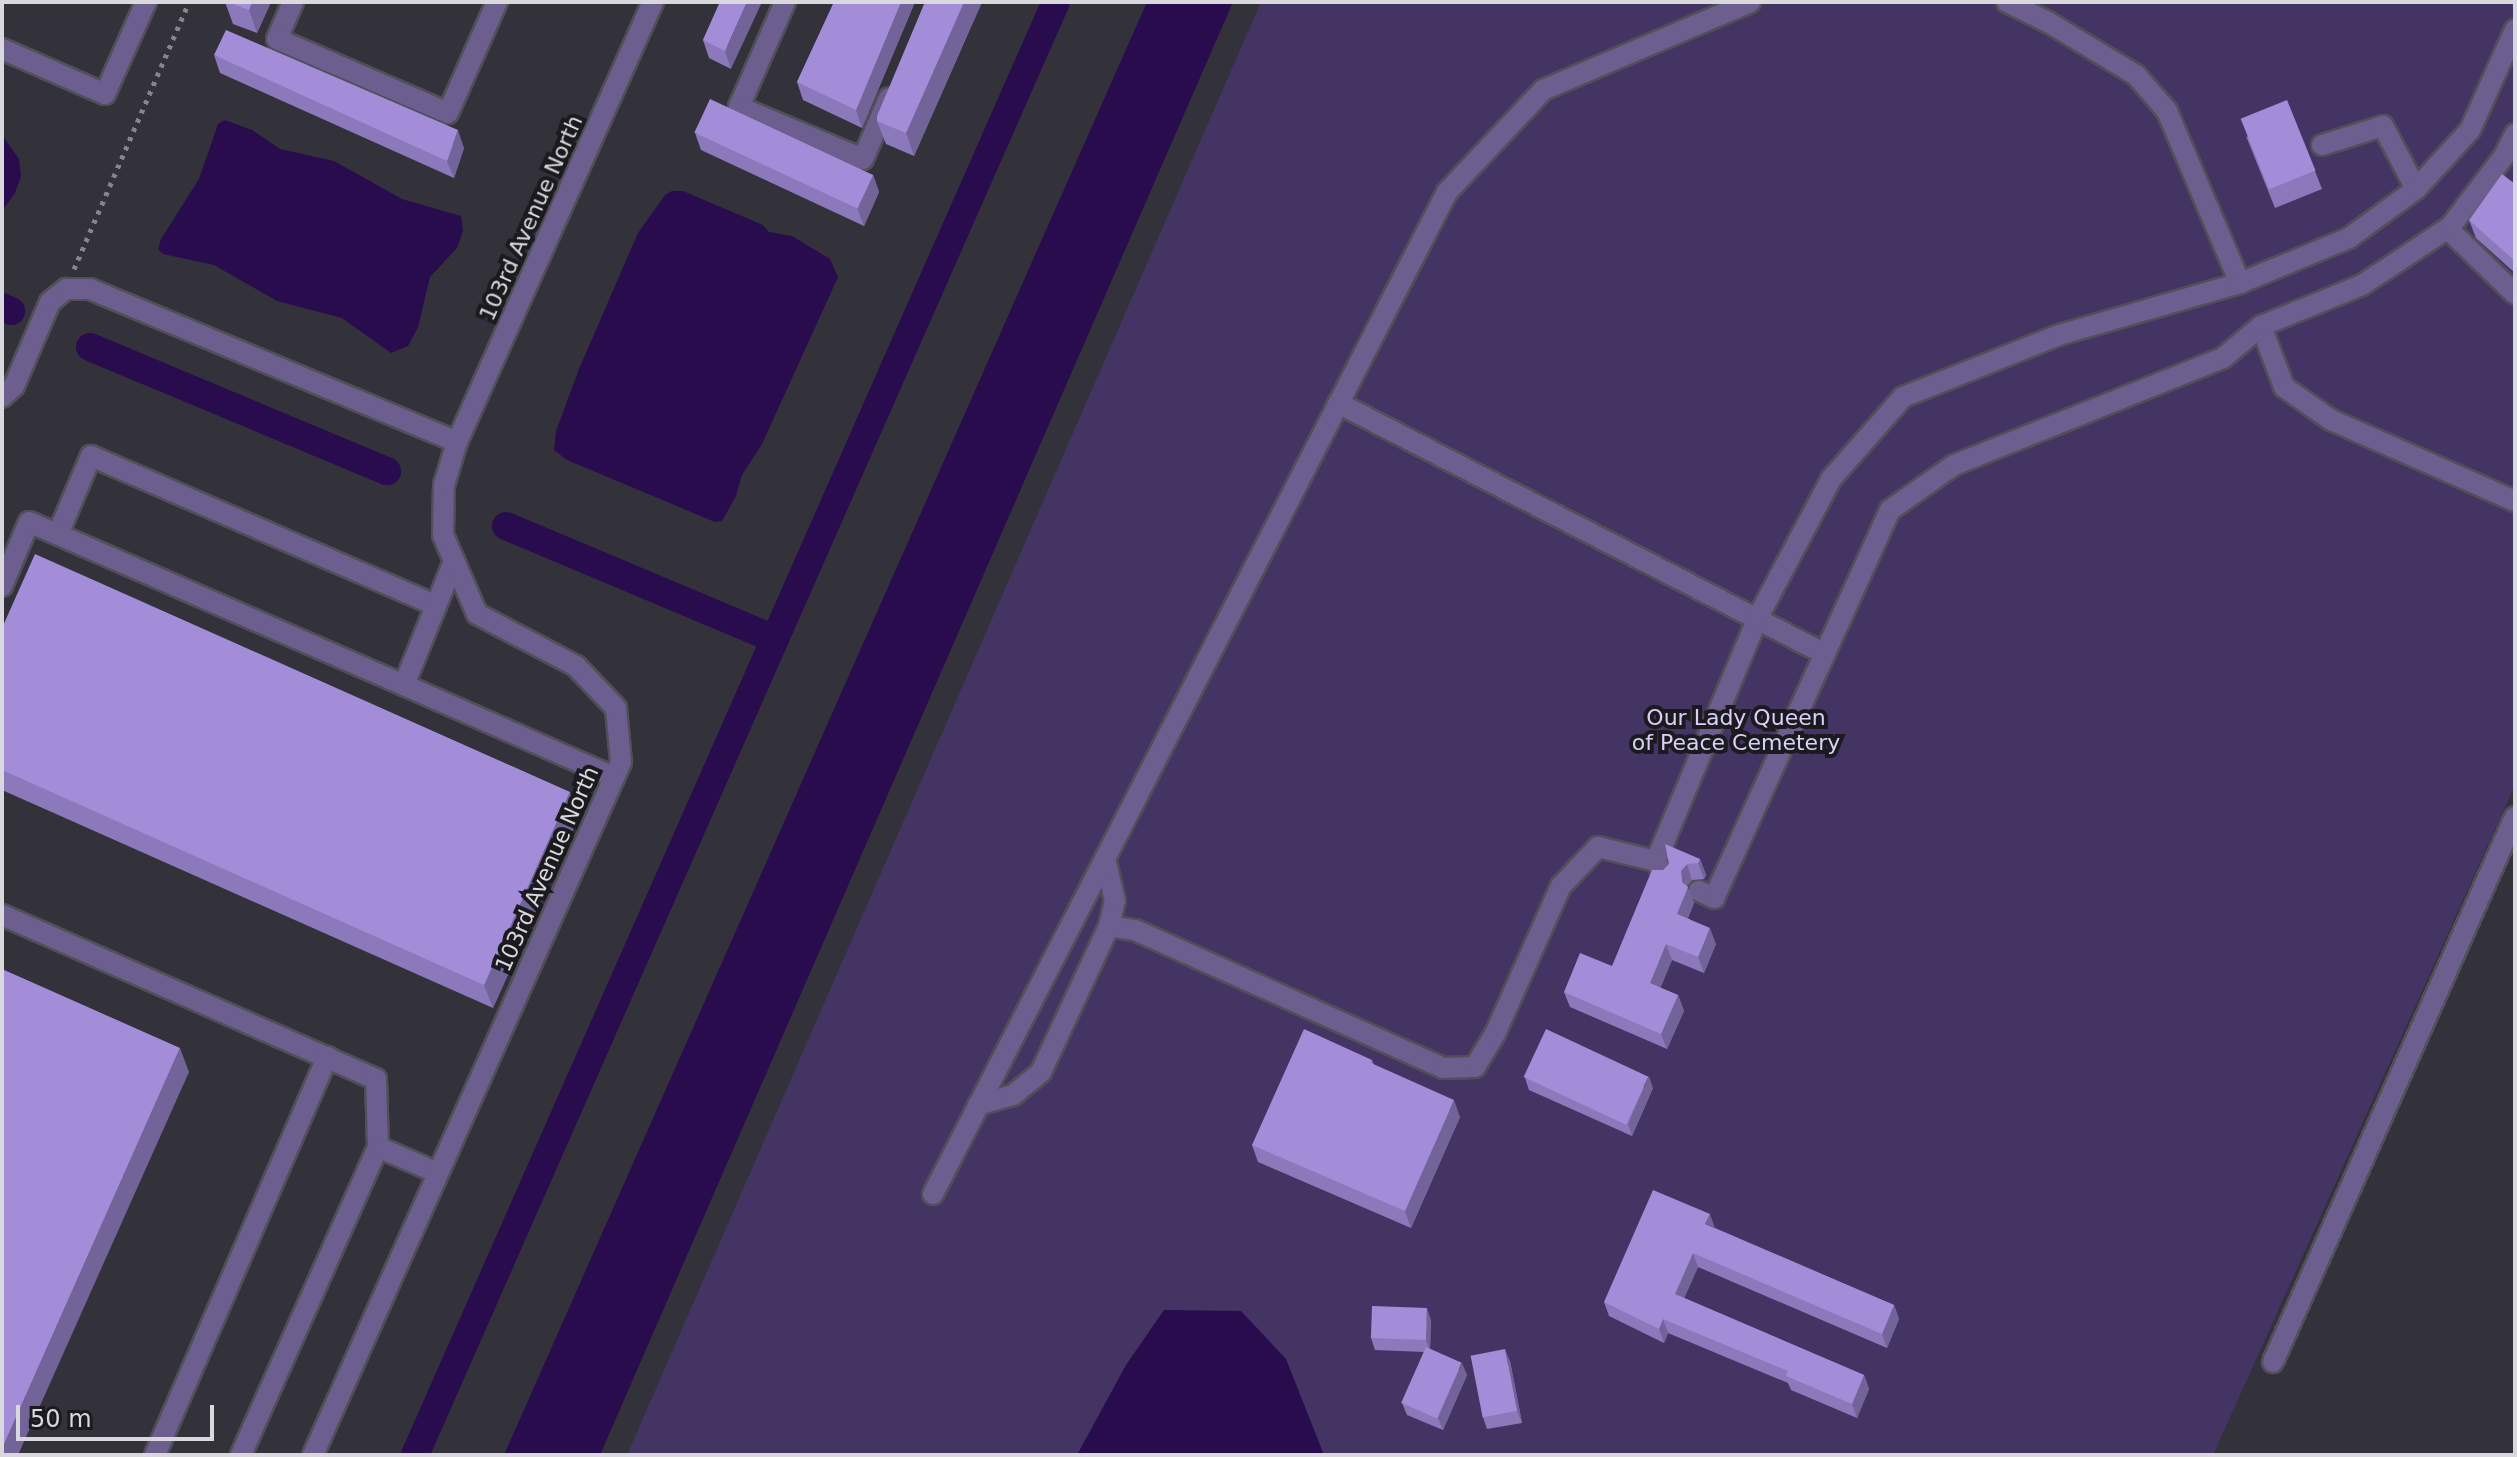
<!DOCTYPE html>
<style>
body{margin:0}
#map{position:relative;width:2517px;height:1457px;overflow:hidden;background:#33313a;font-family:"DejaVu Sans",sans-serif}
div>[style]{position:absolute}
.green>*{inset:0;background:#433463}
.water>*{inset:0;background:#280c4e}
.canal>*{height:28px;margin:-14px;padding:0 14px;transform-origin:14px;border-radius:14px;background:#280c4e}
.path>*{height:5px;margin-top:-2.5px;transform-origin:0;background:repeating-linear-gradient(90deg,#86858c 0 4px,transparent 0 10px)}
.roads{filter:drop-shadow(2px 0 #514f57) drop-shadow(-2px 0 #514f57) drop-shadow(0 2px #514f57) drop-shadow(0 -2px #514f57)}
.minor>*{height:20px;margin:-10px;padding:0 10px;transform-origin:10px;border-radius:10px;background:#6c5e8f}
.wall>*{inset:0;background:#8c79bb}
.shaded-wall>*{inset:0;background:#726398}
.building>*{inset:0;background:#a38dd9;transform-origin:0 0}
span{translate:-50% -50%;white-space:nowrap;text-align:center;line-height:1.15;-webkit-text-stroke:8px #1b1a1e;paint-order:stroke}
.street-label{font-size:22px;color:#d9d8dd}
.park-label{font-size:22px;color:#d9cff7}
.frame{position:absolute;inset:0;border:4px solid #d9d8dd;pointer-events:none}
.scale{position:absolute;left:16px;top:1405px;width:198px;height:36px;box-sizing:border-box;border:4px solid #d9d8dd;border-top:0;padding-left:10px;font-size:24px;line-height:28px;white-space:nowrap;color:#d9d8dd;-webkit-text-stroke:6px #1b1a1e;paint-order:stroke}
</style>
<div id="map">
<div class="green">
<i style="clip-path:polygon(1261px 2px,2515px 2px,2515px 785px,2213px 1455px,627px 1455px)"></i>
</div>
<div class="water">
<i style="clip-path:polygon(1147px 2px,1233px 2px,600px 1455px,504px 1455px)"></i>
<i style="clip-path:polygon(225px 120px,252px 130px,280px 149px,334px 161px,402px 199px,461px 216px,463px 231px,457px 248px,430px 277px,418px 327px,408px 346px,391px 353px,342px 318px,277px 301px,214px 265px,163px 254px,158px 249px,161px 239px,199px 179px,218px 124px)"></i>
<i style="clip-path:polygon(2px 135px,19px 159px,21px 176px,15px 193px,2px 211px)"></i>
<i style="clip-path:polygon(672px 191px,683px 191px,763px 225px,769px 232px,792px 236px,830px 259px,838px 277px,762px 444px,742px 475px,736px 496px,722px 521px,715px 522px,567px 460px,554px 450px,556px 431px,579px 369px,638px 233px,665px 195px)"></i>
<i style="clip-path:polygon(1164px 1310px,1241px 1311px,1286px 1359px,1324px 1455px,1077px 1455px,1126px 1365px)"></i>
</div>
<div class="canal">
<i style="left:2px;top:307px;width:10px;rotate:24deg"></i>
<i style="left:90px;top:347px;width:322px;rotate:22.7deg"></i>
<i style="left:506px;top:526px;width:292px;rotate:22.8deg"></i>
<i style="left:415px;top:1455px;width:1588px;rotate:-66.2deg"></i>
</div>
<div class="path">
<i style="left:74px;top:269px;width:291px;rotate:-66.7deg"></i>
</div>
<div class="roads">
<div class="minor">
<i style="left:293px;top:2px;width:40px;rotate:113.4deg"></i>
<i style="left:277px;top:39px;width:186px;rotate:23.4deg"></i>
<i style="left:448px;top:113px;width:121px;rotate:-66.2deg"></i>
<i style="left:785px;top:2px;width:115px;rotate:113.7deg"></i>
<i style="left:739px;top:107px;width:134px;rotate:22.8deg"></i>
<i style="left:863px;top:159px;width:66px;rotate:-66.9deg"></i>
<i style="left:2007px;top:2px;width:46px;rotate:26deg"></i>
<i style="left:2048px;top:22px;width:103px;rotate:31.1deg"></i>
<i style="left:2136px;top:75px;width:48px;rotate:49.3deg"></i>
<i style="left:2167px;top:111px;width:187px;rotate:67deg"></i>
<i style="left:2px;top:49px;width:112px;rotate:23.6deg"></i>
<i style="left:105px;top:94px;width:101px;rotate:-66deg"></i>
<i style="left:2322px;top:145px;width:64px;rotate:-17.3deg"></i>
<i style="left:2383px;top:126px;width:71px;rotate:62.4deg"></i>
<i style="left:2448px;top:229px;width:93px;rotate:44.1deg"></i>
<i style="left:2261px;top:326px;width:65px;rotate:69.3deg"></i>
<i style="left:2284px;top:387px;width:57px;rotate:35.1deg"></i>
<i style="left:2331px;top:420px;width:201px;rotate:23.8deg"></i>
<i style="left:2px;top:397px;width:16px;rotate:-43deg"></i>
<i style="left:14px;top:386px;width:91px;rotate:-66.8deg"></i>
<i style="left:50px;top:302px;width:21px;rotate:-39deg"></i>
<i style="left:66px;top:289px;width:24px"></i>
<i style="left:90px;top:289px;width:398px;rotate:22.6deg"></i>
<i style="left:1338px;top:403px;width:546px;rotate:27.27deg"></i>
<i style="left:58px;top:534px;width:85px;rotate:-67.1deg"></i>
<i style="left:91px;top:456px;width:376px;rotate:23.4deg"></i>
<i style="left:2px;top:586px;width:69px;rotate:-67.1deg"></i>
<i style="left:29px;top:522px;width:409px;rotate:23.5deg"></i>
<i style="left:404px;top:685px;width:134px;rotate:-68deg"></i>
<i style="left:404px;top:685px;width:229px;rotate:23.7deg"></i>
<i style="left:1663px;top:874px;width:15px;rotate:-118deg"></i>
<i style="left:1656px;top:861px;width:262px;rotate:-67.3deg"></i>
<i style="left:1757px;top:619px;width:158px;rotate:-62.1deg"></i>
<i style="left:1831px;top:479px;width:109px;rotate:-48.7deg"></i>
<i style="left:1903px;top:397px;width:168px;rotate:-21.7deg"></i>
<i style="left:2059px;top:335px;width:188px;rotate:-16deg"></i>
<i style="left:2240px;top:283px;width:118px;rotate:-22.4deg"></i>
<i style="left:2349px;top:238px;width:83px;rotate:-36.2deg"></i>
<i style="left:2416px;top:189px;width:80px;rotate:-47.5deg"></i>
<i style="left:2470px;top:130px;width:110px;rotate:-65.8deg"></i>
<i style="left:1699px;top:891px;width:17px;rotate:25deg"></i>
<i style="left:1714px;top:898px;width:426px;rotate:-65.6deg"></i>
<i style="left:1890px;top:510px;width:78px;rotate:-35.1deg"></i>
<i style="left:1954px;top:465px;width:289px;rotate:-21.7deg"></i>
<i style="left:2223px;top:358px;width:50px;rotate:-40.1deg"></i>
<i style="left:2261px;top:326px;width:109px;rotate:-22.1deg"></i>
<i style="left:2362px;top:285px;width:105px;rotate:-33.4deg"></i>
<i style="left:2450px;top:227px;width:89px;rotate:-52.7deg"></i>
<i style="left:2504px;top:156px;width:25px;rotate:-63deg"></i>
<i style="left:2px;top:915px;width:408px;rotate:23.7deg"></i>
<i style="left:376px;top:1079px;width:68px;rotate:88.3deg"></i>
<i style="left:378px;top:1147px;width:337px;rotate:114deg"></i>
<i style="left:1109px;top:926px;width:26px;rotate:9deg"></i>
<i style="left:1135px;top:930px;width:338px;rotate:24.1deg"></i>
<i style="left:1443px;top:1068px;width:32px;rotate:-2deg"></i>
<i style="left:1475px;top:1067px;width:39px;rotate:-59deg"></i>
<i style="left:1495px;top:1034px;width:162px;rotate:-66deg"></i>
<i style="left:1561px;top:886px;width:54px;rotate:-46.5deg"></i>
<i style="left:1598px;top:847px;width:60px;rotate:13.6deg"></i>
<i style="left:978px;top:1105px;width:36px;rotate:-16deg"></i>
<i style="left:1013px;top:1095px;width:36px;rotate:-39deg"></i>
<i style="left:1041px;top:1072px;width:161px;rotate:-65deg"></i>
<i style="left:1109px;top:926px;width:26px;rotate:-77deg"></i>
<i style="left:1115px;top:901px;width:44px;rotate:-103.1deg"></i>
<i style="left:378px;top:1147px;width:65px;rotate:23.4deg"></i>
<i style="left:933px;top:1194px;width:1126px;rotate:-62.84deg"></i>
<i style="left:1447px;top:192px;width:140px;rotate:-46.7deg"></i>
<i style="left:1543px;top:90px;width:225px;rotate:-23deg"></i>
<i style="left:2273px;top:1362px;width:596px;rotate:-66.06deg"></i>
<i style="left:155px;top:1455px;width:434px;rotate:-66.6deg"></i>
<i style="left:313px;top:1455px;width:758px;rotate:-66.04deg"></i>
<i style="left:621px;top:762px;width:54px;rotate:-95.3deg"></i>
<i style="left:616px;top:708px;width:58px;rotate:-133.6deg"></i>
<i style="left:576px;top:666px;width:112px;rotate:-152.3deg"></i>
<i style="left:477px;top:614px;width:86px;rotate:-113.3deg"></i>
<i style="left:443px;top:535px;width:50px;rotate:-88.9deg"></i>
<i style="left:444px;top:485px;width:45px;rotate:-73.2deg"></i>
<i style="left:457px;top:442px;width:482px;rotate:-66deg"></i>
</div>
</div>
<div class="wall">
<i style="clip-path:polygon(225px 2px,271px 2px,257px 33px,233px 24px)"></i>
<i style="clip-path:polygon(720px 2px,731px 69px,709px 58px,703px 40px)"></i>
<i style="clip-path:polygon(834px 2px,915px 2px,862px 128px,803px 100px,797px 82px)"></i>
<i style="clip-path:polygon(925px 2px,982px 2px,914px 156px,886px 144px,877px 121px)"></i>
<i style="clip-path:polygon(214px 55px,464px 148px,454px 178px,220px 73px)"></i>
<i style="clip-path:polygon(695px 133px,873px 175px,879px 192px,864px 226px,701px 150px)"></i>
<i style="clip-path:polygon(2246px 136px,2315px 171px,2322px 189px,2275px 208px)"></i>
<i style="clip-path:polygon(2515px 184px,2515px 273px,2476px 238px,2469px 220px)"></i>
<i style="clip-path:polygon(2px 628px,579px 816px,493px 1008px,2px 790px)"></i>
<i style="clip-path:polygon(1700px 859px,1706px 875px,1704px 879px,1692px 880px,1687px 886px,1694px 903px,1688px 918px,1716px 944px,1704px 973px,1672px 960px,1660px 988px,1678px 995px,1684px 1011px,1667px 1049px,1570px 1007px,1564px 992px,1612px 966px,1663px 870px)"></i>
<i style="clip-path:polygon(1372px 1060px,1374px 1065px,1460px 1117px,1411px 1228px,1258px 1162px,1252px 1145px)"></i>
<i style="clip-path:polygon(1525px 1078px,1653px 1088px,1632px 1136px,1529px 1090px)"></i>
<i style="clip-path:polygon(1715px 1228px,1894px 1305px,1899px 1319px,1887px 1348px,1698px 1267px,1684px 1298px,1864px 1375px,1869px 1389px,1857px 1418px,1791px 1390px,1788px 1383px,1668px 1333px,1664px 1343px,1609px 1316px,1604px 1302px)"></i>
<i style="clip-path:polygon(1431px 1320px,1430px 1349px,1467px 1375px,1443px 1430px,1407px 1415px,1402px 1403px,1424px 1352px,1375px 1350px,1371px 1338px)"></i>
<i style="clip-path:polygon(1510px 1361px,1522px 1423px,1487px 1429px,1483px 1417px)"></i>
</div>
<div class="shaded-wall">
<i style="clip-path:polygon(252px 2px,271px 2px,257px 33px,249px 10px)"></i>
<i style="clip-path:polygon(747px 2px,762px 2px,731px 69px,725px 51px)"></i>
<i style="clip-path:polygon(901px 2px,915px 2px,862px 128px,856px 110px)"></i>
<i style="clip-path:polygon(964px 2px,982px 2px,914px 156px,906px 133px)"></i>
<i style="clip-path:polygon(458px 130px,464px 148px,454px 178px,447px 161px)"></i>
<i style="clip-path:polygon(873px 175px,879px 192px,864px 226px,857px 208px)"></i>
<i style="clip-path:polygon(570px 792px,579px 816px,493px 1008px,484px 985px)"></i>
<i style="clip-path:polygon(1700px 859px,1706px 875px,1704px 879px,1698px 863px)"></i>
<i style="clip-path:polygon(1687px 864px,1692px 880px,1687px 886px,1694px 903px,1683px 930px,1677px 914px,1682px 882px,1681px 871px)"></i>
<i style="clip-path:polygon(1710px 928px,1716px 944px,1704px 973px,1698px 957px)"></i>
<i style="clip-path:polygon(1666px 944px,1672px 960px,1656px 999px,1650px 983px)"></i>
<i style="clip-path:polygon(1678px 995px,1684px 1011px,1667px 1049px,1661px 1034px)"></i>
<i style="clip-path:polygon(180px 1048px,189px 1072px,18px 1455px,2px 1455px,2px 1449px)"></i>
<i style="clip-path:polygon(1649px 1076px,1653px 1088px,1632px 1136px,1628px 1124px)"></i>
<i style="clip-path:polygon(1454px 1100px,1460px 1117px,1411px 1228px,1405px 1211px)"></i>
<i style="clip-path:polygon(1710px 1214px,1715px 1228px,1705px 1224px)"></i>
<i style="clip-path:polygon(1693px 1253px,1698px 1267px,1680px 1308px,1675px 1294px)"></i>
<i style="clip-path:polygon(1894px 1305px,1899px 1319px,1887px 1348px,1882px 1334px)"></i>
<i style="clip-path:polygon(1427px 1308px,1431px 1320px,1430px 1353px,1426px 1340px)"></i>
<i style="clip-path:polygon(1663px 1319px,1668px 1333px,1664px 1343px,1659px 1329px)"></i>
<i style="clip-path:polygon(1505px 1349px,1510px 1361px,1522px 1423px,1517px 1411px)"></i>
<i style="clip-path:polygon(1462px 1363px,1467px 1375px,1443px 1430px,1438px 1418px)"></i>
<i style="clip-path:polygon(1864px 1375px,1869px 1389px,1857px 1418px,1852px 1404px)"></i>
</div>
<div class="building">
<i style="clip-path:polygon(228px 2px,252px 2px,249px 10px)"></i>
<i style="clip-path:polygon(720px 2px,747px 2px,725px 51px,703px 40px)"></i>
<i style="clip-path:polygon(834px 2px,901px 2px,856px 110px,797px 82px)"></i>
<i style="clip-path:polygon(925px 2px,964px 2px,906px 133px,877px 121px,877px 116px)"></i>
<i style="clip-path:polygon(226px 30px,458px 130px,447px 161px,214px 55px)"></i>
<i style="left:710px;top:99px;width:180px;height:37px;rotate:25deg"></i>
<i style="left:2287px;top:100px;width:76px;height:50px;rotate:68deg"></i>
<i style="clip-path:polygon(2502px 174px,2515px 184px,2515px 261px,2469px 220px)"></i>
<i style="clip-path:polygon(35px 554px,570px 792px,484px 985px,2px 770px,2px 628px)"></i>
<i style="clip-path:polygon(1665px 844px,1700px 859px,1698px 863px,1687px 864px,1681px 871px,1682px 882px,1688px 887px,1677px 914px,1710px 928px,1698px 957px,1666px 944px,1650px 983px,1678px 995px,1661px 1034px,1564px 992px,1580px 953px,1612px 966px,1652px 870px,1663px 870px,1669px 864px)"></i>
<i style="clip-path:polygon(2px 969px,180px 1048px,2px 1449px)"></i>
<i style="clip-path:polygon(1304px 1029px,1372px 1060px,1371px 1063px,1454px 1100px,1405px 1211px,1252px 1145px)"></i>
<i style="left:1546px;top:1029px;width:113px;height:53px;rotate:25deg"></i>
<i style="clip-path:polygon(1653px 1190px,1710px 1214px,1705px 1224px,1894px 1305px,1882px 1334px,1693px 1253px,1675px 1294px,1864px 1375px,1852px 1404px,1786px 1376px,1788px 1371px,1663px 1319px,1659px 1329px,1604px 1302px)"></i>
<i style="left:1372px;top:1306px;width:55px;height:32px;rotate:2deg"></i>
<i style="left:1426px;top:1347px;width:39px;height:61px;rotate:24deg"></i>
<i style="left:1505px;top:1349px;width:63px;height:35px;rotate:79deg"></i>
</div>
<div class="street-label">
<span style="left:531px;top:218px;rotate:-66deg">103rd Avenue North</span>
<span style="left:547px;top:869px;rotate:-66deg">103rd Avenue North</span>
</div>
<div class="park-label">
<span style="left:1736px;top:730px">Our Lady Queen<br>of Peace Cemetery</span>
</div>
<div class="frame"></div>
<div class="scale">50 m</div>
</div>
